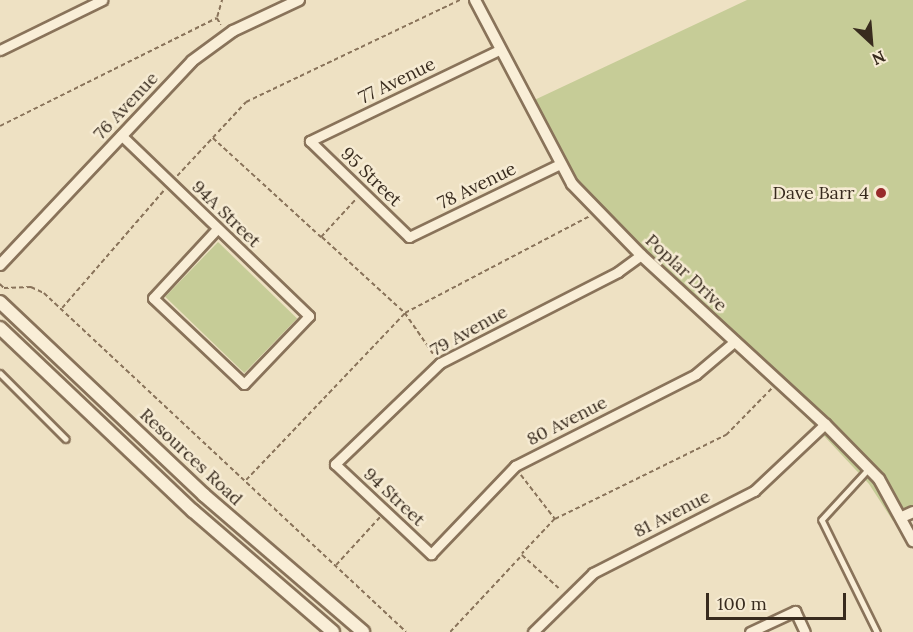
<!DOCTYPE html>
<style>
body{margin:0}
#map{position:relative;width:913px;height:632px;overflow:hidden;background:#eee1c3;font-family:Lora,serif}
div>[style]{position:absolute}
.green>*{inset:0;background:#c6cc97;transform-origin:0 0}
.path>*{height:1.5px;margin-top:-0.75px;transform-origin:0;background:repeating-linear-gradient(90deg,#89735a 0 4.5px,transparent 0 7.5px)}
.roads{filter:drop-shadow(2px 0 #89735a) drop-shadow(-2px 0 #89735a) drop-shadow(0 2px #89735a) drop-shadow(0 -2px #89735a)}
.service>*{height:4.5px;margin:-2.25px;padding:0 2.25px;transform-origin:2.25px;border-radius:2.25px;background:#f9eed7}
.minor>*{height:9px;margin:-4.5px;padding:0 4.5px;transform-origin:4.5px;border-radius:4.5px;background:#f9eed7}
.tertiary>*{height:10px;margin:-5px;padding:0 5px;transform-origin:5px;border-radius:5px;background:#f9eed7}
.secondary>*{height:12px;margin:-6px;padding:0 6px;transform-origin:6px;border-radius:6px;background:#f9eed7}
.dots>*{width:16px;height:16px;translate:-50% -50%;box-sizing:border-box;border:3px solid #f6ebd3;border-radius:50%}
span{translate:-50% -50%;white-space:nowrap;text-align:center;line-height:1.15;-webkit-text-stroke:5px #f6ebd3;paint-order:stroke}
.street-label{font-size:18px;color:#382b1e}
.poi-label{font-size:18px;color:#382b1e}
.right{translate:-100% -50%;text-align:right}
.north{position:absolute;left:841px;top:12px;width:60px;height:60px;-webkit-text-stroke:4px #f6ebd3;paint-order:stroke;rotate:154deg;font-size:16px;font-weight:700;line-height:24px;text-align:center;color:#382b1e}
.north::after{content:'';display:block;margin:auto;width:21px;height:27px;background:#382b1e;clip-path:polygon(50% 0,100% 100%,50% 72%,0 100%)}
.scale{position:absolute;left:706px;top:593px;width:140px;height:27px;box-sizing:border-box;border:3px solid #382b1e;border-top:0;padding-left:8px;font-size:18px;line-height:21px;white-space:nowrap;color:#382b1e;-webkit-text-stroke:4px #f6ebd3;paint-order:stroke}
</style>
<div id="map">
<div class="green">
<i style="clip-path:polygon(747px 0,913px 0,913px 512px,893px 521px,869px 484px,735px 341px,572px 184px,528px 103px)"></i>
<i style="left:218px;top:242px;width:110px;height:76px;rotate:44deg"></i>
</div>
<div class="path">
<i style="left:217px;top:17px;width:18px;rotate:-74deg"></i>
<i style="left:0;top:126px;width:242px;rotate:-26.5deg"></i>
<i style="left:217px;top:18px;width:8px;rotate:60deg"></i>
<i style="left:213px;top:138px;width:147px;rotate:42.5deg"></i>
<i style="left:321px;top:237px;width:50px;rotate:-47.4deg"></i>
<i style="left:177px;top:176px;width:101px;rotate:-47deg"></i>
<i style="left:246px;top:102px;width:237px;rotate:-25.5deg"></i>
<i style="left:322px;top:237px;width:113px;rotate:42.5deg"></i>
<i style="left:405px;top:313px;width:51px;rotate:55.4deg"></i>
<i style="left:0;top:284px;width:6px;rotate:45deg"></i>
<i style="left:4px;top:288px;width:27px;rotate:-2deg"></i>
<i style="left:31px;top:287px;width:14px;rotate:25deg"></i>
<i style="left:44px;top:293px;width:496px;rotate:43.1deg"></i>
<i style="left:62px;top:308px;width:157px;rotate:-49.1deg"></i>
<i style="left:521px;top:475px;width:56px;rotate:52.3deg"></i>
<i style="left:555px;top:519px;width:48px;rotate:133.3deg"></i>
<i style="left:246px;top:480px;width:231px;rotate:-46.4deg"></i>
<i style="left:405px;top:313px;width:209px;rotate:-27.7deg"></i>
<i style="left:555px;top:519px;width:191px;rotate:-26.2deg"></i>
<i style="left:726px;top:435px;width:66px;rotate:-45.6deg"></i>
<i style="left:336px;top:565px;width:65px;rotate:-47.5deg"></i>
<i style="left:450px;top:632px;width:105px;rotate:-46.9deg"></i>
<i style="left:522px;top:555px;width:52px;rotate:41.9deg"></i>
</div>
<div class="roads">
<div class="service">
<i style="left:0;top:373px;width:93px;rotate:45deg"></i>
<i style="left:868px;top:470px;width:68px;rotate:132.6deg"></i>
<i style="left:822px;top:520px;width:125px;rotate:63.8deg"></i>
</div>
<div class="minor">
<i style="left:0;top:50px;width:114px;rotate:-26.1deg"></i>
<i style="left:499px;top:50px;width:210px;rotate:154.3deg"></i>
<i style="left:310px;top:141px;width:138px;rotate:44.1deg"></i>
<i style="left:409px;top:237px;width:168px;rotate:-25.8deg"></i>
<i style="left:121px;top:135px;width:261px;rotate:43.9deg"></i>
<i style="left:309px;top:316px;width:94px;rotate:133.7deg"></i>
<i style="left:244px;top:384px;width:125px;rotate:-136.6deg"></i>
<i style="left:153px;top:298px;width:94px;rotate:-47.2deg"></i>
<i style="left:641px;top:255px;width:29px;rotate:144deg"></i>
<i style="left:618px;top:272px;width:200px;rotate:152.9deg"></i>
<i style="left:440px;top:363px;width:146px;rotate:136.1deg"></i>
<i style="left:335px;top:464px;width:132px;rotate:43.2deg"></i>
<i style="left:431px;top:554px;width:122px;rotate:-46.3deg"></i>
<i style="left:515px;top:466px;width:203px;rotate:-26.9deg"></i>
<i style="left:696px;top:374px;width:51px;rotate:-40.2deg"></i>
<i style="left:533px;top:632px;width:84px;rotate:-44.5deg"></i>
<i style="left:593px;top:573px;width:181px;rotate:-27deg"></i>
<i style="left:754px;top:491px;width:98px;rotate:-43.3deg"></i>
<i style="left:750px;top:632px;width:50px;rotate:-25deg"></i>
<i style="left:795px;top:611px;width:23px;rotate:65deg"></i>
</div>
<div class="tertiary">
<i style="left:475px;top:0;width:208px;rotate:62.2deg"></i>
<i style="left:572px;top:184px;width:99px;rotate:45.8deg"></i>
<i style="left:641px;top:255px;width:250px;rotate:42.6deg"></i>
<i style="left:825px;top:424px;width:77px;rotate:45.5deg"></i>
<i style="left:879px;top:479px;width:71px;rotate:61.3deg"></i>
<i style="left:0;top:265px;width:280px;rotate:-46.7deg"></i>
<i style="left:192px;top:61px;width:51px;rotate:-36.2deg"></i>
<i style="left:233px;top:31px;width:73px;rotate:-25.2deg"></i>
<i style="left:902px;top:517px;width:12px;rotate:-24deg"></i>
</div>
<div class="secondary">
<i style="left:0;top:302px;width:281px;rotate:43.4deg"></i>
<i style="left:204px;top:495px;width:210px;rotate:40.7deg"></i>
<i style="left:0;top:328px;width:266px;rotate:43.5deg"></i>
<i style="left:193px;top:511px;width:185px;rotate:40.8deg"></i>
</div>
</div>
<div class="dots">
<i style="left:881px;top:193px;background:#982a2b"></i>
</div>
<div class="street-label">
<span style="left:397px;top:81px;rotate:-26deg">77 Avenue</span>
<span style="left:126px;top:106px;rotate:-47deg">76 Avenue</span>
<span style="left:371px;top:177px;rotate:44deg">95 Street</span>
<span style="left:477px;top:186px;rotate:-26deg">78 Avenue</span>
<span style="left:226px;top:214px;rotate:44deg">94A Street</span>
<span style="left:686px;top:273px;rotate:43deg">Poplar Drive</span>
<span style="left:469px;top:331px;rotate:-29deg">79 Avenue</span>
<span style="left:567px;top:421px;rotate:-27deg">80 Avenue</span>
<span style="left:191px;top:457px;rotate:43deg">Resources Road</span>
<span style="left:394px;top:497px;rotate:43deg">94 Street</span>
<span style="left:672px;top:514px;rotate:-27deg">81 Avenue</span>
</div>
<div class="poi-label">
<span class="right" style="left:869px;top:193px">Dave Barr 4</span>
</div>
<div class="north">N</div>
<div class="scale">100 m</div>
</div>
